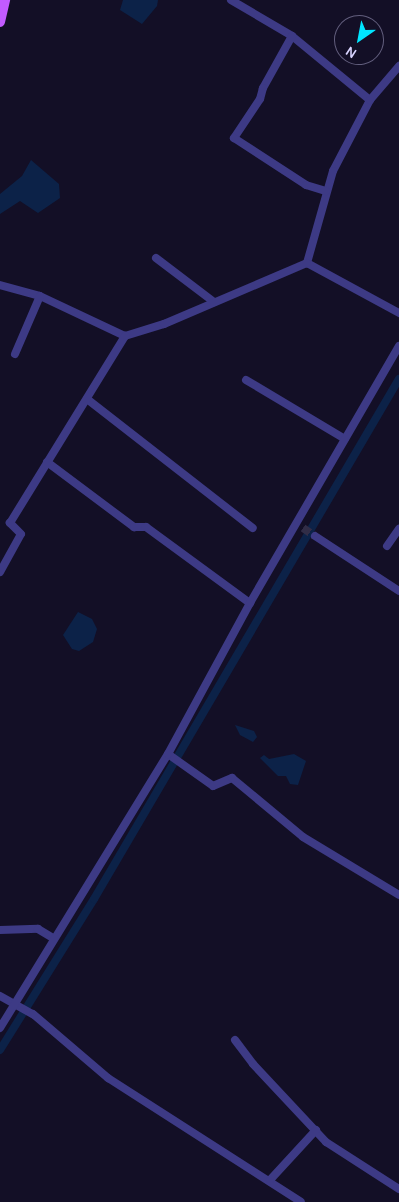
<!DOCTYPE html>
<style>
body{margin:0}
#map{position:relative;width:399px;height:1202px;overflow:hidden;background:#130f26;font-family:Karla,sans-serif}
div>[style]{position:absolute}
.water>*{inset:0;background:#0c2248}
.canal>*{height:8px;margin:-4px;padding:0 4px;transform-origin:4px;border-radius:4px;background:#0c2248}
.minor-tunnel>*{height:8px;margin-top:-4px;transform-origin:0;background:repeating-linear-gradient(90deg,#312d47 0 8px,transparent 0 12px)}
.minor>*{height:8px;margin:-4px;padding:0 4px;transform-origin:4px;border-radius:4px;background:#3d3a85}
.major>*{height:10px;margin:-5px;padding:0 5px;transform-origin:5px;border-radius:5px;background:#c25bff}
span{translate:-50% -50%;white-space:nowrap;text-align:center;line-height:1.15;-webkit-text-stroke:5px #130f26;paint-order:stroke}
.north{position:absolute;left:334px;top:15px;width:50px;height:50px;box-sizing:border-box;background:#130f26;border:1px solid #625e7d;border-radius:50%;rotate:213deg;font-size:14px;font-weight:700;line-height:20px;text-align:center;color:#d9d4ff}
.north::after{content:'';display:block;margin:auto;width:18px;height:22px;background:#00e5ff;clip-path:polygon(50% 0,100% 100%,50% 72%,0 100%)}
</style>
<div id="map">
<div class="water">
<i style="clip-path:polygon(123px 0,158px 0,157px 6px,142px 24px,120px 10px)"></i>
<i style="clip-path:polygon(31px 160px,59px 184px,60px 198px,38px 213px,20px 201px,0 214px,0 194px,22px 176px)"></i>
<i style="clip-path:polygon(78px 612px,92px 619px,97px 629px,93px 642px,79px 651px,72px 649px,63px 635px)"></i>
<i style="clip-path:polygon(235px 725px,254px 731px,257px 737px,253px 742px,240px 735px)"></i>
<i style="clip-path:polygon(294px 754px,306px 761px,298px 785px,290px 784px,286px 776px,278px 776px,260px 758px,264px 755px,269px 759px)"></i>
</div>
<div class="canal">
<i style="left:0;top:1050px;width:178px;rotate:-58.1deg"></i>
<i style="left:94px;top:899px;width:603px;rotate:-59.61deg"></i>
</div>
<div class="minor-tunnel">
<i style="left:303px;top:528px;width:14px;rotate:34deg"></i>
</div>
<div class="minor">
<i style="left:231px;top:0;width:71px;rotate:30.5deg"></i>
<i style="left:292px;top:36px;width:101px;rotate:39.4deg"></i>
<i style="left:370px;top:100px;width:80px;rotate:117.5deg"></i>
<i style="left:333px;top:171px;width:96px;rotate:105.8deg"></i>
<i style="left:307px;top:263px;width:105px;rotate:28.5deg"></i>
<i style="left:292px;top:36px;width:60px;rotate:119.1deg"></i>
<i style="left:263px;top:88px;width:11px;rotate:105deg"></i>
<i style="left:260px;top:99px;width:47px;rotate:123.7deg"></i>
<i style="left:234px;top:138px;width:86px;rotate:33.1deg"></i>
<i style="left:306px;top:185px;width:21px;rotate:17deg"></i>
<i style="left:370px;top:100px;width:45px;rotate:-49.5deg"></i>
<i style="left:156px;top:258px;width:73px;rotate:37.2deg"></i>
<i style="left:0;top:285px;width:41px;rotate:15.4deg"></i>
<i style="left:40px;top:296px;width:94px;rotate:25.2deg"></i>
<i style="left:125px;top:336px;width:41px;rotate:-17.1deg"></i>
<i style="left:164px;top:324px;width:155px;rotate:-23.1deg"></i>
<i style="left:15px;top:354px;width:63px;rotate:-66.7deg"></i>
<i style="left:246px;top:380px;width:115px;rotate:30.8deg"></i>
<i style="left:87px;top:399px;width:210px;rotate:37.9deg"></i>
<i style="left:47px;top:462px;width:109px;rotate:36.8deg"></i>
<i style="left:134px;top:527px;width:12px"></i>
<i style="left:146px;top:527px;width:129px;rotate:36.2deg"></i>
<i style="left:315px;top:536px;width:100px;rotate:33.2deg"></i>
<i style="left:387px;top:546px;width:21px;rotate:-55deg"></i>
<i style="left:0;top:572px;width:43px;rotate:-61.1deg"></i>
<i style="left:21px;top:534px;width:16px;rotate:-135deg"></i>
<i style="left:10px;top:523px;width:220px;rotate:-58.4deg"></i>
<i style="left:168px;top:754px;width:55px;rotate:35.4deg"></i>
<i style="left:213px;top:786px;width:21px;rotate:-23deg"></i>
<i style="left:232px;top:778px;width:92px;rotate:39.7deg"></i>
<i style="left:303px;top:837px;width:112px;rotate:31.1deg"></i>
<i style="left:0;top:930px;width:38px;rotate:-2deg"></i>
<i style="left:38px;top:929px;width:17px;rotate:31deg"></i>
<i style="left:0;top:996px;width:38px;rotate:29deg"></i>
<i style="left:33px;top:1014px;width:99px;rotate:40.5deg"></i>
<i style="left:108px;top:1078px;width:229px;rotate:32.7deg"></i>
<i style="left:0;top:1028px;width:321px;rotate:-58.5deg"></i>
<i style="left:168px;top:754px;width:172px;rotate:-61.5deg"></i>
<i style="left:250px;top:603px;width:297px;rotate:-59.9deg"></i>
<i style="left:235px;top:1040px;width:30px;rotate:53deg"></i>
<i style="left:253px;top:1064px;width:107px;rotate:46.9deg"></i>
<i style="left:326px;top:1142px;width:87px;rotate:32.8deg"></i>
<i style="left:270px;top:1180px;width:68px;rotate:-47.4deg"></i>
</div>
<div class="major">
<i style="left:0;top:22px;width:23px;rotate:-77deg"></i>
</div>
<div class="north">N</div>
</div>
